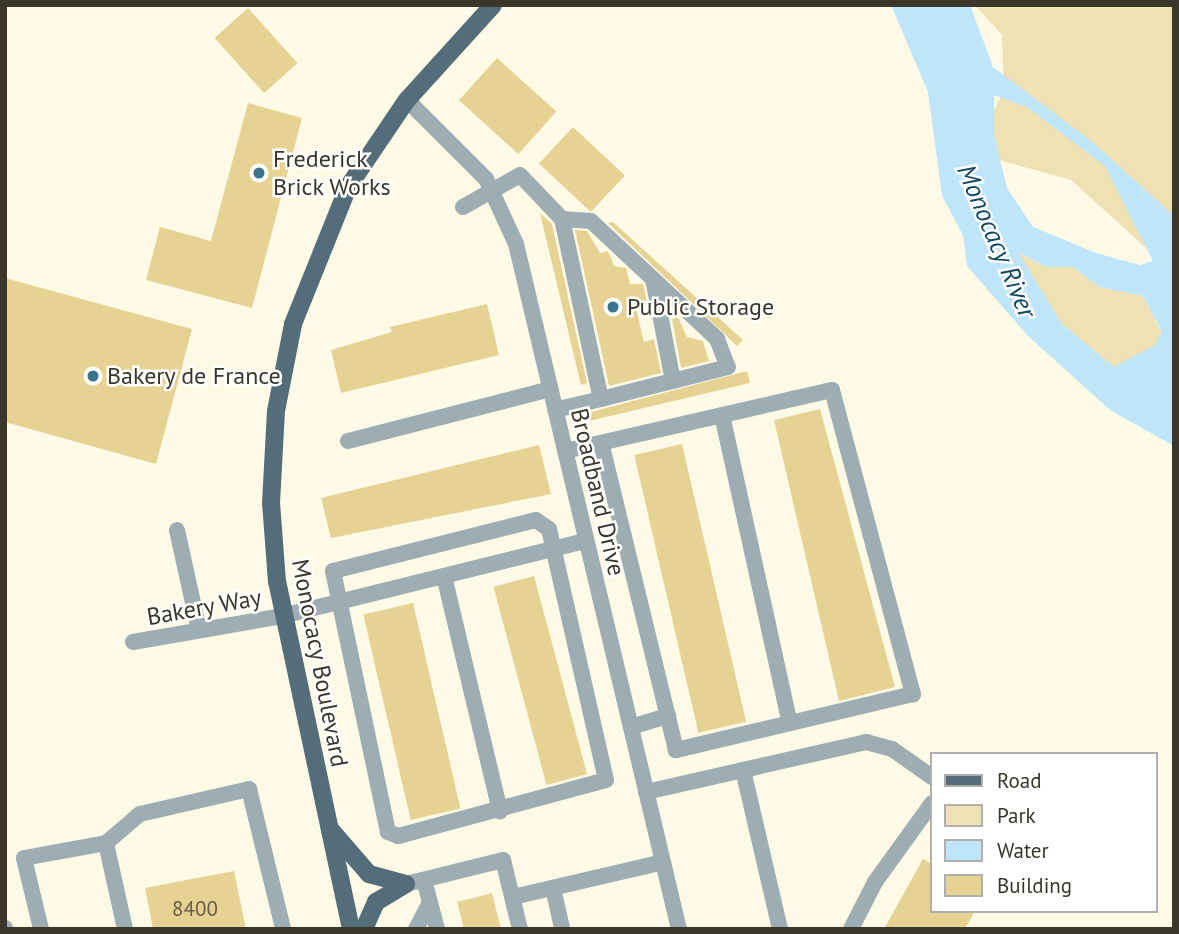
<!DOCTYPE html>
<style>
body{margin:0}
#map{position:relative;width:1179px;height:934px;overflow:hidden;background:#fffae6;font-family:"PT Sans",sans-serif}
div>[style]{position:absolute}
.green>*{inset:0;background:#eee1b4}
.water>*{inset:0;background:#bee5fa}
.building>*{inset:0;background:#e6d394;transform-origin:0 0}
.minor>*{height:16px;margin:-8px;padding:0 8px;transform-origin:8px;border-radius:8px;background:#9eadb4}
.major>*{height:18px;margin:-9px;padding:0 9px;transform-origin:9px;border-radius:9px;background:#536d7a}
.dots>*{width:19px;height:19px;translate:-50% -50%;box-sizing:border-box;border:4px solid #fff;border-radius:50%}
span{translate:-50% -50%;white-space:nowrap;text-align:center;line-height:1.15;-webkit-text-stroke:5px #fff;paint-order:stroke}
.number-label{font-size:21px;color:#655e44}
.number-label span{-webkit-text-stroke-width:0}
.poi-label{font-size:24px;color:#3a372a}
.left{translate:0 -50%;text-align:left}
.street-label{font-size:24px;color:#3a372a}
.water-label{font-size:26px;color:#104860;font-style:italic}
.frame{position:absolute;inset:0;border:7px solid #3a372a;pointer-events:none}
.legend{position:absolute;left:930px;top:752px;width:228px;height:161px;box-sizing:border-box;background:#fff;border:2px solid #b0afaa;margin:0;padding:9px 12px;list-style:none;font-size:21px;color:#3a372a}
.legend li{display:flex;align-items:center;gap:14px;height:35px}
.legend b{width:35px;border:2px solid #b0afaa}
</style>
<div id="map">
<div class="green">
<i style="clip-path:polygon(975px 5px,1174px 5px,1174px 263px,1147px 249px,1071px 180px,992px 158px,988px 122px,1004px 91px,1002px 35px)"></i>
<i style="clip-path:polygon(1017px 252px,1046px 267px,1073px 267px,1099px 287px,1143px 296px,1162px 333px,1155px 345px,1114px 368px,1062px 324px)"></i>
</div>
<div class="water">
<i style="clip-path:polygon(evenodd,891px 5px,970px 5px,993px 67px,1091px 141px,1174px 216px,1174px 446px,1110px 410px,1028px 336px,967px 266px,963px 235px,942px 196px,928px 92px,891px 5px,994px 95px,1027px 107px,1105px 166px,1153px 261px,1140px 265px,1096px 253px,1033px 227px,1007px 188px,994px 135px,994px 95px,891px 5px,1018px 252px,1046px 267px,1073px 267px,1099px 287px,1143px 296px,1162px 332px,1155px 345px,1114px 367px,1062px 324px,1018px 252px)"></i>
</div>
<div class="building">
<i style="left:248px;top:8px;width:74px;height:45px;rotate:48deg"></i>
<i style="left:497px;top:58px;width:80px;height:57px;rotate:42deg"></i>
<i style="clip-path:polygon(248px 103px,302px 118px,252px 308px,146px 280px,160px 227px,211px 241px)"></i>
<i style="left:573px;top:127px;width:71px;height:50px;rotate:43deg"></i>
<i style="clip-path:polygon(540px 213px,552px 224px,587px 383px,581px 385px)"></i>
<i style="clip-path:polygon(613px 222px,743px 340px,737px 346px,608px 223px)"></i>
<i style="clip-path:polygon(575px 230px,587px 231px,600px 253px,608px 251px,614px 266px,626px 268px,630px 284px,643px 284px,648px 306px,636px 308px,644px 342px,654px 339px,661px 373px,609px 386px)"></i>
<i style="clip-path:polygon(5px 278px,192px 329px,156px 464px,5px 422px)"></i>
<i style="clip-path:polygon(487px 304px,499px 355px,341px 393px,331px 350px,392px 332px,390px 327px)"></i>
<i style="clip-path:polygon(678px 317px,687px 337px,703px 341px,709px 361px,681px 368px,672px 319px)"></i>
<i style="clip-path:polygon(747px 371px,750px 383px,589px 421px,587px 413px)"></i>
<i style="clip-path:polygon(820px 409px,895px 687px,839px 701px,774px 420px)"></i>
<i style="left:682px;top:444px;width:285px;height:49px;rotate:77deg"></i>
<i style="clip-path:polygon(539px 445px,551px 494px,331px 538px,321px 498px)"></i>
<i style="left:534px;top:576px;width:205px;height:42px;rotate:75deg"></i>
<i style="left:413px;top:603px;width:211px;height:51px;rotate:77deg"></i>
<i style="clip-path:polygon(923px 859px,932px 864px,932px 911px,975px 911px,965px 929px,884px 929px)"></i>
<i style="clip-path:polygon(234px 871px,246px 929px,153px 929px,145px 888px)"></i>
<i style="clip-path:polygon(492px 893px,501px 929px,464px 929px,457px 902px)"></i>
</div>
<div class="minor">
<i style="left:407px;top:100px;width:112px;rotate:45deg"></i>
<i style="left:486px;top:179px;width:72px;rotate:65.2deg"></i>
<i style="left:516px;top:244px;width:704px;rotate:76.62deg"></i>
<i style="left:463px;top:207px;width:65px;rotate:-29.3deg"></i>
<i style="left:520px;top:175px;width:61px;rotate:46.3deg"></i>
<i style="left:562px;top:219px;width:184px;rotate:77.8deg"></i>
<i style="left:601px;top:399px;width:47px;rotate:166.6deg"></i>
<i style="left:562px;top:219px;width:29px;rotate:4deg"></i>
<i style="left:591px;top:221px;width:173px;rotate:43.1deg"></i>
<i style="left:717px;top:339px;width:30px;rotate:69deg"></i>
<i style="left:728px;top:367px;width:131px;rotate:165.9deg"></i>
<i style="left:653px;top:279px;width:104px;rotate:78.9deg"></i>
<i style="left:722px;top:415px;width:315px;rotate:77.6deg"></i>
<i style="left:348px;top:441px;width:209px;rotate:-14.4deg"></i>
<i style="left:565px;top:451px;width:238px;rotate:-12.9deg"></i>
<i style="left:797px;top:398px;width:36px;rotate:-13deg"></i>
<i style="left:832px;top:390px;width:315px;rotate:75.1deg"></i>
<i style="left:913px;top:694px;width:244px;rotate:166.7deg"></i>
<i style="left:676px;top:750px;width:316px;rotate:-103.7deg"></i>
<i style="left:536px;top:520px;width:16px;rotate:35deg"></i>
<i style="left:549px;top:529px;width:257px;rotate:77.2deg"></i>
<i style="left:606px;top:780px;width:215px;rotate:164.9deg"></i>
<i style="left:398px;top:836px;width:11px;rotate:-158deg"></i>
<i style="left:388px;top:832px;width:267px;rotate:-101.9deg"></i>
<i style="left:333px;top:571px;width:209px;rotate:-14.1deg"></i>
<i style="left:177px;top:530px;width:102px;rotate:77.6deg"></i>
<i style="left:444px;top:576px;width:242px;rotate:76.6deg"></i>
<i style="left:133px;top:642px;width:151px;rotate:-9.9deg"></i>
<i style="left:282px;top:616px;width:313px;rotate:-13.9deg"></i>
<i style="left:631px;top:727px;width:39px;rotate:-17deg"></i>
<i style="left:743px;top:770px;width:163px;rotate:76.9deg"></i>
<i style="left:646px;top:792px;width:226px;rotate:-12.8deg"></i>
<i style="left:866px;top:742px;width:27px;rotate:15deg"></i>
<i style="left:892px;top:749px;width:49px;rotate:35deg"></i>
<i style="left:424px;top:880px;width:51px;rotate:75.1deg"></i>
<i style="left:406px;top:884px;width:100px;rotate:-13.9deg"></i>
<i style="left:503px;top:860px;width:71px;rotate:76.2deg"></i>
<i style="left:553px;top:888px;width:41px;rotate:77.3deg"></i>
<i style="left:513px;top:897px;width:154px;rotate:-13.1deg"></i>
<i style="left:5px;top:928px;width:1px;rotate:90deg"></i>
<i style="left:41px;top:929px;width:73px;rotate:-103.5deg"></i>
<i style="left:24px;top:858px;width:83px;rotate:-10.4deg"></i>
<i style="left:125px;top:929px;width:88px;rotate:-102.5deg"></i>
<i style="left:106px;top:843px;width:45px;rotate:-40.5deg"></i>
<i style="left:140px;top:814px;width:112px;rotate:-12.9deg"></i>
<i style="left:249px;top:789px;width:144px;rotate:76.3deg"></i>
<i style="left:416px;top:929px;width:30px;rotate:-62deg"></i>
<i style="left:851px;top:929px;width:53px;rotate:-62.9deg"></i>
<i style="left:875px;top:882px;width:97px;rotate:-54.2deg"></i>
</div>
<div class="major">
<i style="left:330px;top:829px;width:60px;rotate:49.1deg"></i>
<i style="left:369px;top:874px;width:38px;rotate:15deg"></i>
<i style="left:351px;top:929px;width:355px;rotate:-102deg"></i>
<i style="left:277px;top:582px;width:79px;rotate:-94.3deg"></i>
<i style="left:271px;top:503px;width:92px;rotate:-86.9deg"></i>
<i style="left:276px;top:411px;width:89px;rotate:-78.9deg"></i>
<i style="left:293px;top:324px;width:148px;rotate:-68.1deg"></i>
<i style="left:348px;top:187px;width:105px;rotate:-55.9deg"></i>
<i style="left:407px;top:100px;width:128px;rotate:-47.8deg"></i>
<i style="left:364px;top:929px;width:30px;rotate:-66deg"></i>
<i style="left:376px;top:902px;width:35px;rotate:-31deg"></i>
</div>
<div class="dots">
<i style="left:259px;top:173px;background:#3b728d"></i>
<i style="left:613px;top:307px;background:#3b728d"></i>
<i style="left:93px;top:376px;background:#3b728d"></i>
</div>
<div class="number-label">
<span style="left:195px;top:909px">8400</span>
</div>
<div class="poi-label">
<span class="left" style="left:273px;top:173px">Frederick<br>Brick Works</span>
<span class="left" style="left:627px;top:307px">Public Storage</span>
<span class="left" style="left:107px;top:376px">Bakery de France</span>
</div>
<div class="street-label">
<span style="left:598px;top:492px;rotate:77deg">Broadband Drive</span>
<span style="left:204px;top:607px;rotate:-10deg">Bakery Way</span>
<span style="left:320px;top:663px;rotate:79deg">Monocacy Boulevard</span>
</div>
<div class="water-label">
<span style="left:997px;top:241px;rotate:67deg">Monocacy River</span>
</div>
<div class="frame"></div>
<ul class="legend">
<li><b style="height:9px;background:#536d7a"></b>Road</li>
<li><b style="height:19px;background:#eee1b4"></b>Park</li>
<li><b style="height:19px;background:#bee5fa"></b>Water</li>
<li><b style="height:19px;background:#e6d394"></b>Building</li>
</ul>
</div>
